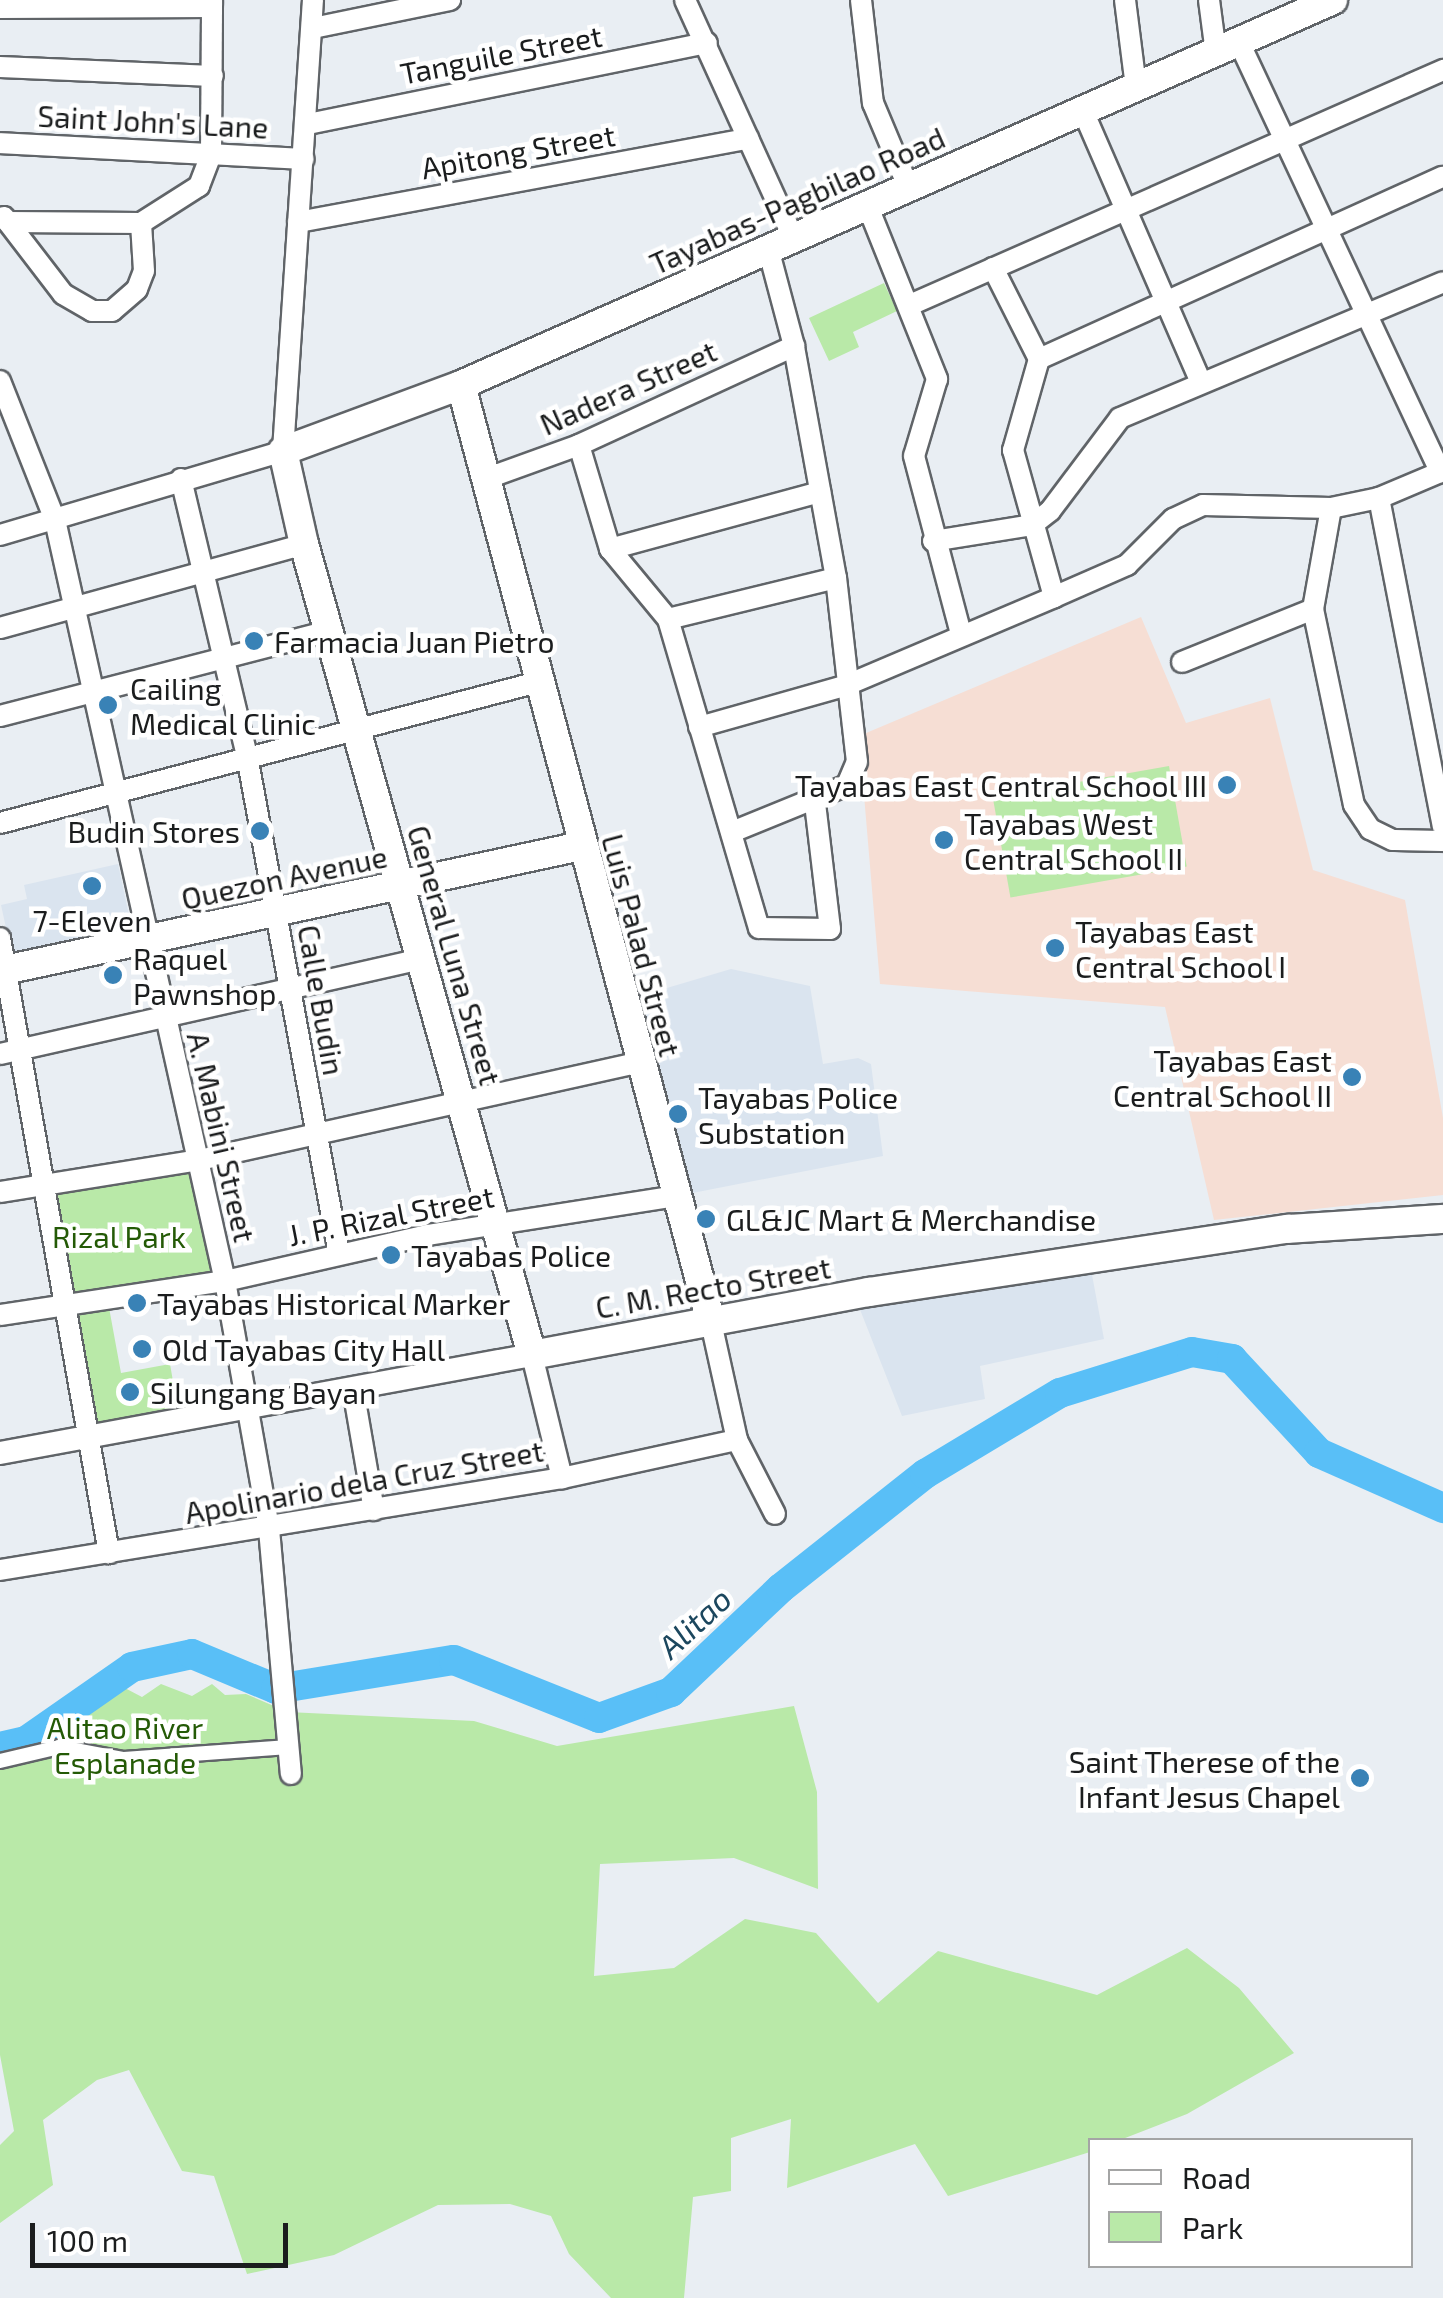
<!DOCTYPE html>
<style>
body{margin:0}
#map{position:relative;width:1443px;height:2298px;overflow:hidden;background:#e9eef3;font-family:"Exo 2",sans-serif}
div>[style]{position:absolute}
.built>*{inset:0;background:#dae4ef}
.education>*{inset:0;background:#f6ded4}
.green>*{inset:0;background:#b9e9a8;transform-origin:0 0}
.river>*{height:30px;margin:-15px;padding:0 15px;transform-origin:15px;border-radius:15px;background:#59bff7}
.roads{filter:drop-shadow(2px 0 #606468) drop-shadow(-2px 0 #606468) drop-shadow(0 2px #606468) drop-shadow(0 -2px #606468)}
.pedestrian>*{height:14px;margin:-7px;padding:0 7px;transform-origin:7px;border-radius:7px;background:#fff}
.minor>*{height:20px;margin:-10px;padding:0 10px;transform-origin:10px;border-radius:10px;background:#fff}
.tertiary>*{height:22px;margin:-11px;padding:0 11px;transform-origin:11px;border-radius:11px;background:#fff}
.secondary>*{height:28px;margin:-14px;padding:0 14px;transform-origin:14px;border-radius:14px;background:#fff}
.dots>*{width:28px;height:28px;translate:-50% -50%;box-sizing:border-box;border:5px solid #fff;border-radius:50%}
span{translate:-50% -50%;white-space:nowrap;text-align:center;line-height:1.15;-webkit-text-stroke:9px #fff;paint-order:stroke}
.street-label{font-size:30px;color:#1b1d1e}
.poi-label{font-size:30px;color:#1b1d1e}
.left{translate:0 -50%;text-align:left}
.right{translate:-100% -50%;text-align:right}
.park-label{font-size:30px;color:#245a06}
.water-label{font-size:32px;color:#1c475e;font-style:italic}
.legend{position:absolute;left:1088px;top:2138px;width:325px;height:130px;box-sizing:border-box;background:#fff;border:2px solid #a4a5a5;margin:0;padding:12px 18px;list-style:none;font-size:30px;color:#1b1d1e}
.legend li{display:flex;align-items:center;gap:20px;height:50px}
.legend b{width:50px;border:2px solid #a4a5a5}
.scale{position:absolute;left:30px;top:2223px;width:258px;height:45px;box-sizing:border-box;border:5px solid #1b1d1e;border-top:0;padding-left:12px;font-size:30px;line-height:35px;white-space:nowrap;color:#1b1d1e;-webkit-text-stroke:8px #fff;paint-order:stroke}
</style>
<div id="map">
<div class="built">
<i style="clip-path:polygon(118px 864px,133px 934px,13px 960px,1px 905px,27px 899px,24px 885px)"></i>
<i style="clip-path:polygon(731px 969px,810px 986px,823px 1064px,858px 1058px,871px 1064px,883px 1156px,677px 1196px,623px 1001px)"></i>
<i style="clip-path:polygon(1090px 1264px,1104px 1339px,980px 1366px,985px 1399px,902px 1416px,857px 1302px)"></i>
</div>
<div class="education">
<i style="clip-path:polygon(1141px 617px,1186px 723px,1270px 698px,1313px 870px,1405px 900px,1443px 1118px,1443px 1195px,1214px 1220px,1165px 1007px,880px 984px,859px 736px)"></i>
</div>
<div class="green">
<i style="clip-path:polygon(884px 283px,897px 311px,853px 332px,859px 347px,829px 361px,809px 318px)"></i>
<i style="left:1169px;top:766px;width:102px;height:179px;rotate:80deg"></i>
<i style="clip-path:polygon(199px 1160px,225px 1281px,108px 1302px,121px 1373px,170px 1364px,178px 1410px,91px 1425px,44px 1185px)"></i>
<i style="clip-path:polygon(161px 1684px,192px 1696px,212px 1684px,225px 1695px,246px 1694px,288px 1712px,474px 1721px,557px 1746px,794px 1706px,817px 1792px,818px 1889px,734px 1858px,600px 1864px,594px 1976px,674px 1968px,745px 1919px,816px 1933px,878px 2003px,938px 1951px,1097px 1995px,1187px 1948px,1239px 1988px,1294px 2053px,1187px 2114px,1120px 2140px,1090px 2140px,1090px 2152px,948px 2196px,915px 2144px,787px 2188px,791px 2119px,731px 2138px,731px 2191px,693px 2197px,684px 2298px,611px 2298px,569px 2254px,551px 2216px,510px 2204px,438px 2205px,334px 2255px,247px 2274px,214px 2176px,182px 2171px,129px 2070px,97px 2080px,43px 2120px,53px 2185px,0 2223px,0 2145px,14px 2131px,0 2055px,0 1747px,26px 1741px,79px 1704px,109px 1698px,121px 1686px,142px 1697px)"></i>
</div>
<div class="river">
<i style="left:0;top:1747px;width:27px;rotate:-13deg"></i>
<i style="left:26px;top:1741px;width:129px;rotate:-34.9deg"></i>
<i style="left:132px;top:1667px;width:61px;rotate:-12.2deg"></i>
<i style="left:192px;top:1654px;width:91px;rotate:22.6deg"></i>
<i style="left:276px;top:1689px;width:180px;rotate:-9.3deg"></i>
<i style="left:454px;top:1660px;width:156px;rotate:21.8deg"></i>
<i style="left:599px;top:1718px;width:77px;rotate:-19.9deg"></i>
<i style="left:671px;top:1692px;width:151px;rotate:-43.4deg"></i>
<i style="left:781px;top:1588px;width:184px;rotate:-38.4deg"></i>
<i style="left:925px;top:1474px;width:157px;rotate:-31deg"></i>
<i style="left:1060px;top:1393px;width:138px;rotate:-17.3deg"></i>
<i style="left:1192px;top:1352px;width:41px;rotate:9.9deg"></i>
<i style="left:1232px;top:1359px;width:128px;rotate:47.2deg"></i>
<i style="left:1319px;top:1453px;width:136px;rotate:23.9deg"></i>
</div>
<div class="roads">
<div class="pedestrian">
<i style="left:0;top:1761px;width:61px;rotate:-13.3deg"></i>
<i style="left:59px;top:1747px;width:66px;rotate:10.5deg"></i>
<i style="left:124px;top:1759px;width:165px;rotate:-4.2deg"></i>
</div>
<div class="minor">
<i style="left:685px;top:0;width:258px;rotate:65.5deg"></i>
<i style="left:861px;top:0;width:104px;rotate:83.4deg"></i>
<i style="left:873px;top:103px;width:88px;rotate:67.2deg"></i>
<i style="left:1125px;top:0;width:88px;rotate:82.8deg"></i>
<i style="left:1209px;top:0;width:53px;rotate:82.5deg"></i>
<i style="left:0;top:8px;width:212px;rotate:-0.3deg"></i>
<i style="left:313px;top:28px;width:140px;rotate:-11.6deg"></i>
<i style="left:1239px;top:42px;width:475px;rotate:64.9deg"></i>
<i style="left:0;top:67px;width:213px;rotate:2.4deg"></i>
<i style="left:1083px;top:111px;width:296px;rotate:66.5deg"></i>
<i style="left:308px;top:124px;width:407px;rotate:-11.5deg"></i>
<i style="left:0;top:143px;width:304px;rotate:3deg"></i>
<i style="left:866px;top:202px;width:191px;rotate:68.1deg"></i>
<i style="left:937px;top:379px;width:80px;rotate:106.6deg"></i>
<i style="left:914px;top:456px;width:184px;rotate:75.2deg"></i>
<i style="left:4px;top:217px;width:97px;rotate:52.5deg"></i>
<i style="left:63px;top:294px;width:34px;rotate:30deg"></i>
<i style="left:92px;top:311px;width:20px"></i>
<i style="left:112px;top:311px;width:33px;rotate:-41deg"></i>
<i style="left:137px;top:289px;width:19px;rotate:-69deg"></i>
<i style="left:144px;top:271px;width:48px;rotate:-93.6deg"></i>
<i style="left:8px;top:222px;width:133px;rotate:0.4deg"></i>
<i style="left:141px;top:223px;width:69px;rotate:-32.5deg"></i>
<i style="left:199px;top:186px;width:34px;rotate:-69deg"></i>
<i style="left:211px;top:154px;width:154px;rotate:-89.6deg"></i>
<i style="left:298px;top:222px;width:458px;rotate:-10.5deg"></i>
<i style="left:993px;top:268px;width:102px;rotate:63.2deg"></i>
<i style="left:1039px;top:359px;width:95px;rotate:105.9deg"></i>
<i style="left:1013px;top:450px;width:153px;rotate:74.4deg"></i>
<i style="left:910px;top:305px;width:583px;rotate:-23.79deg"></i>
<i style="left:1039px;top:359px;width:443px;rotate:-24.3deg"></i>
<i style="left:0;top:381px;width:149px;rotate:68.4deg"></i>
<i style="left:55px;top:520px;width:780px;rotate:77.41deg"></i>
<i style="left:225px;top:1281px;width:252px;rotate:79.9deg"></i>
<i style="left:269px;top:1529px;width:246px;rotate:84.9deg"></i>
<i style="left:579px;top:445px;width:109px;rotate:73.4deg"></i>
<i style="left:610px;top:549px;width:91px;rotate:50.4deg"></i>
<i style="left:668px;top:619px;width:173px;rotate:-13.7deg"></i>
<i style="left:181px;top:479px;width:285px;rotate:76.6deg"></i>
<i style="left:247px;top:756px;width:507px;rotate:79.55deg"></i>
<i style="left:485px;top:479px;width:100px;rotate:-19.9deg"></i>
<i style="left:579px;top:445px;width:237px;rotate:-24.7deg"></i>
<i style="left:1379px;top:498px;width:335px;rotate:79deg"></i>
<i style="left:1331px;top:508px;width:103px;rotate:100.1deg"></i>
<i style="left:1313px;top:609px;width:200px;rotate:78.2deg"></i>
<i style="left:1354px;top:805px;width:29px;rotate:56deg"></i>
<i style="left:1370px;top:829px;width:25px;rotate:26deg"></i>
<i style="left:1393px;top:840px;width:50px;rotate:1.1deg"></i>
<i style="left:0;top:535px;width:295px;rotate:-16.5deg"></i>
<i style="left:283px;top:451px;width:452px;rotate:-86.2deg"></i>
<i style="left:933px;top:541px;width:100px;rotate:-9.2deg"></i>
<i style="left:1032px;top:525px;width:23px;rotate:-38deg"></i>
<i style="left:1050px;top:511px;width:116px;rotate:-53deg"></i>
<i style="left:1120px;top:418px;width:350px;rotate:-22.8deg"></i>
<i style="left:610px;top:549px;width:218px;rotate:-15.2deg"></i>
<i style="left:668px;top:619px;width:322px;rotate:73.6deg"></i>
<i style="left:759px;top:928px;width:71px;rotate:0.8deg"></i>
<i style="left:830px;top:929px;width:135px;rotate:-96.8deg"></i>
<i style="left:0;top:628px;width:315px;rotate:-15.4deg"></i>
<i style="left:1182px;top:662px;width:141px;rotate:-22deg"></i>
<i style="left:0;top:716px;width:340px;rotate:-14.5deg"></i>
<i style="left:699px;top:727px;width:154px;rotate:-15.8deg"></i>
<i style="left:847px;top:685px;width:225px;rotate:-23deg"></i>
<i style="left:1054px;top:597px;width:80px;rotate:-23.7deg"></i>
<i style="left:1127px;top:565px;width:65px;rotate:-45deg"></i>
<i style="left:1173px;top:519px;width:33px;rotate:-25deg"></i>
<i style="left:1203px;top:505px;width:128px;rotate:1.3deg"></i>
<i style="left:1331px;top:508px;width:49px;rotate:-11.8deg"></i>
<i style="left:1379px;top:498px;width:69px;rotate:-22.9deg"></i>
<i style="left:0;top:823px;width:556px;rotate:-14.69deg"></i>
<i style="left:732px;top:832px;width:124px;rotate:-22.2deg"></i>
<i style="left:847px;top:785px;width:25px;rotate:-67deg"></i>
<i style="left:857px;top:762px;width:185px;rotate:-96.5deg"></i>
<i style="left:836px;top:578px;width:236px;rotate:-100.3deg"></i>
<i style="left:794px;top:346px;width:101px;rotate:-104.9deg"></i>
<i style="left:0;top:938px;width:625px;rotate:79.95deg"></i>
<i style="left:0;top:1054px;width:432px;rotate:-12.7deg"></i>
<i style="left:0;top:1192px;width:202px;rotate:-9.1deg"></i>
<i style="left:199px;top:1160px;width:452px;rotate:-12.5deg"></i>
<i style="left:0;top:1315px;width:228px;rotate:-8.6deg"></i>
<i style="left:225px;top:1281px;width:207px;rotate:-12.8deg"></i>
<i style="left:427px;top:1235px;width:253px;rotate:-8.9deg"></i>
<i style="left:710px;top:1318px;width:125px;rotate:77.5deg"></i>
<i style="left:737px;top:1440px;width:83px;rotate:62.8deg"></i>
<i style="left:532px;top:1355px;width:127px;rotate:76.3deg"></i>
<i style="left:353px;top:1389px;width:123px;rotate:80.2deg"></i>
<i style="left:0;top:1570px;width:569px;rotate:-9.3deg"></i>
<i style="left:562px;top:1478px;width:179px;rotate:-12.3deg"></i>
</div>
<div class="tertiary">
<i style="left:0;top:1453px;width:541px;rotate:-10.44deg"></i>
</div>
<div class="secondary">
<i style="left:1333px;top:0;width:953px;rotate:156.18deg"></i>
<i style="left:461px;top:385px;width:190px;rotate:159.7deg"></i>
<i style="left:283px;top:451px;width:95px;rotate:77.3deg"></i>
<i style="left:304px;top:544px;width:842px;rotate:74.3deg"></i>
<i style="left:532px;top:1355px;width:343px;rotate:-10.6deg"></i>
<i style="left:869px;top:1292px;width:424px;rotate:-8.6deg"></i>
<i style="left:1288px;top:1229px;width:155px;rotate:-3.7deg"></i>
<i style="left:461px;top:385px;width:966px;rotate:75.06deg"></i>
<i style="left:0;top:971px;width:594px;rotate:-12.14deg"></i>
</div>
</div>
<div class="dots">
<i style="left:254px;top:641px;background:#3982b6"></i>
<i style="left:108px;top:705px;background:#3982b6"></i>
<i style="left:1227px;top:785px;background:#3982b6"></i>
<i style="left:260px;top:831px;background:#3982b6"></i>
<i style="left:944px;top:840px;background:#3982b6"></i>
<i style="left:92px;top:886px;background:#3982b6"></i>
<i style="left:1055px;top:948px;background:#3982b6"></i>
<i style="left:113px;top:975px;background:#3982b6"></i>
<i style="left:1352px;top:1077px;background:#3982b6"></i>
<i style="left:678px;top:1114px;background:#3982b6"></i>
<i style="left:706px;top:1219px;background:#3982b6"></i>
<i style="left:391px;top:1255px;background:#3982b6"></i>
<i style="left:137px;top:1303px;background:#3982b6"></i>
<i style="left:142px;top:1349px;background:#3982b6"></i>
<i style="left:130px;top:1392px;background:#3982b6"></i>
<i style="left:1360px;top:1778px;background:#3982b6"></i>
</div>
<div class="street-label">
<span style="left:501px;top:54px;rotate:-11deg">Tanguile Street</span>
<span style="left:153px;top:121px;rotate:3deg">Saint John's Lane</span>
<span style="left:518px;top:151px;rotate:-10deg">Apitong Street</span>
<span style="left:797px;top:200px;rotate:-24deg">Tayabas-Pagbilao Road</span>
<span style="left:628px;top:387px;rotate:-24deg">Nadera Street</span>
<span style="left:284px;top:877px;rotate:-12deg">Quezon Avenue</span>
<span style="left:642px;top:945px;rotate:75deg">Luis Palad Street</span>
<span style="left:455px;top:955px;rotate:74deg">General Luna Street</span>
<span style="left:322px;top:1000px;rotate:80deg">Calle Budin</span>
<span style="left:222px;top:1137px;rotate:77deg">A. Mabini Street</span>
<span style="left:391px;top:1215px;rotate:-11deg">J. P. Rizal Street</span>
<span style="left:713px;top:1287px;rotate:-10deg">C. M. Recto Street</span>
<span style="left:364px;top:1481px;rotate:-10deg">Apolinario dela Cruz Street</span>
</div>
<div class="poi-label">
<span class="left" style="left:274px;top:641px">Farmacia Juan Pietro</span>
<span class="left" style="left:130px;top:705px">Cailing<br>Medical Clinic</span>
<span class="right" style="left:1207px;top:785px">Tayabas East Central School III</span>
<span class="left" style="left:964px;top:840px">Tayabas West<br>Central School II</span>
<span class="right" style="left:240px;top:831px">Budin Stores</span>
<span style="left:92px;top:920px">7-Eleven</span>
<span class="left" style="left:1075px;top:948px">Tayabas East<br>Central School I</span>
<span class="left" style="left:133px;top:975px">Raquel<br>Pawnshop</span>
<span class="right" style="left:1332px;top:1077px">Tayabas East<br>Central School II</span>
<span class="left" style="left:698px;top:1114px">Tayabas Police<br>Substation</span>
<span class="left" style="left:726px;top:1219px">GL&amp;JC Mart &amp; Merchandise</span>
<span class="left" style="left:411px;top:1255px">Tayabas Police</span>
<span class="left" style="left:157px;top:1303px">Tayabas Historical Marker</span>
<span class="left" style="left:162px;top:1349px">Old Tayabas City Hall</span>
<span class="left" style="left:150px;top:1392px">Silungang Bayan</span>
<span class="right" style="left:1340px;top:1778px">Saint Therese of the<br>Infant Jesus Chapel</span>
</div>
<div class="park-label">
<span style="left:119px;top:1236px">Rizal Park</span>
<span style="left:125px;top:1744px">Alitao River<br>Esplanade</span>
</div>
<div class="water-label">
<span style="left:694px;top:1622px;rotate:-43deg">Alitao</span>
</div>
<ul class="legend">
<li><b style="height:12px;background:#fff"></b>Road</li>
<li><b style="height:28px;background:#b9e9a8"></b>Park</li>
</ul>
<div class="scale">100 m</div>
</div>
